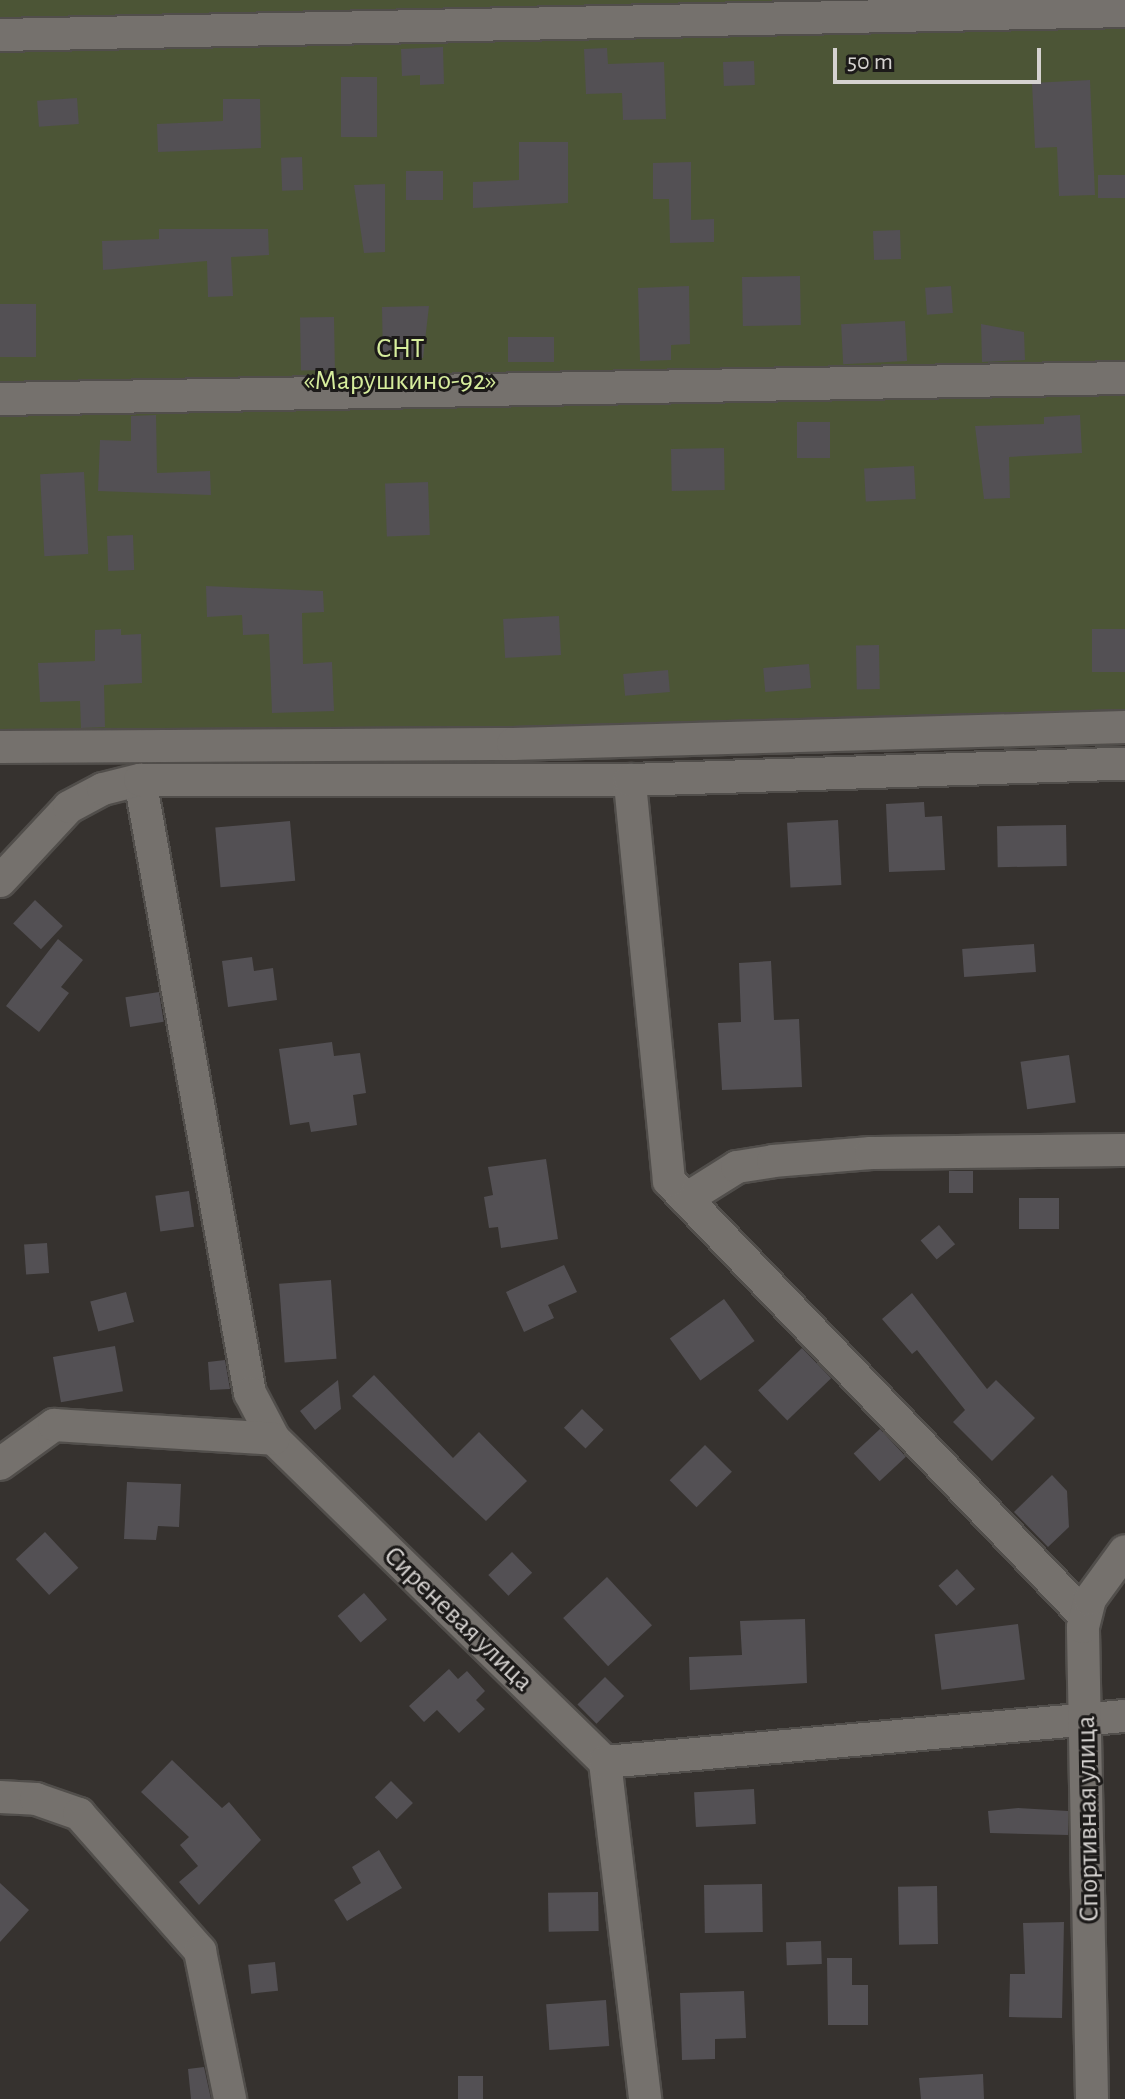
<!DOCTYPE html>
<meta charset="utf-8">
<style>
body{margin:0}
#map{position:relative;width:1125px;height:2099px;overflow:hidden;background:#36322f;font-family:"Alegreya Sans",sans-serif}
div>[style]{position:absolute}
.green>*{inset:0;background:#4c5536;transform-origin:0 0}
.building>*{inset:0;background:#535054;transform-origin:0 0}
.roads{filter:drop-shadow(2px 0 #514e4b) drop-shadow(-2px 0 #514e4b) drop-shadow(0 2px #514e4b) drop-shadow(0 -2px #514e4b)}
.minor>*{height:32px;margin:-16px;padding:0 16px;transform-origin:16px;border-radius:16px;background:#75716d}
span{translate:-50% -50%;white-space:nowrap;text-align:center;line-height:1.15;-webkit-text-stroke:6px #1c1a19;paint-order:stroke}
.park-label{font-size:28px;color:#d6ed9c}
.street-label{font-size:28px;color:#d5d2d0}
.scale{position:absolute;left:833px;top:48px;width:208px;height:36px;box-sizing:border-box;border:4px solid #d5d2d0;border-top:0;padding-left:10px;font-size:24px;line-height:28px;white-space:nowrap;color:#d5d2d0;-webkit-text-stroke:6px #1c1a19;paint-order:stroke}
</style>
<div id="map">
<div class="green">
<i style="left:0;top:0;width:1125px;height:739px"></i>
</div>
<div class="building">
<i style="clip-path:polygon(443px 47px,444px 84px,420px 85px,420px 75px,402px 76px,401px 49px)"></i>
<i style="clip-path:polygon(607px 48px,608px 64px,664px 62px,666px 119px,623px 120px,622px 93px,586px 94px,584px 49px)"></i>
<i style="left:754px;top:61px;width:24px;height:31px;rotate:88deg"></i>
<i style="left:341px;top:77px;width:36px;height:60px"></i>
<i style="clip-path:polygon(1090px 80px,1095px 195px,1059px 196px,1057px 147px,1035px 148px,1032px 83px)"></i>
<i style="left:77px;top:98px;width:26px;height:40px;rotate:86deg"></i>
<i style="clip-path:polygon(223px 99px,260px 99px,261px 148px,158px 152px,157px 124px,223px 121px)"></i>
<i style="clip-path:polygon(519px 142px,568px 142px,568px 203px,473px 208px,473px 182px,519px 180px)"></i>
<i style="left:302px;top:157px;width:33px;height:21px;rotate:88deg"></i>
<i style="clip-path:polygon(691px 162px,691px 220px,714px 219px,714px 242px,670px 243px,669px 199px,653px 199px,653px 163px)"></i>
<i style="left:406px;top:171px;width:37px;height:29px"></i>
<i style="left:1125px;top:175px;width:23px;height:27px;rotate:90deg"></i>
<i style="clip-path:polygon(385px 184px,385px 252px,364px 253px,354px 185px)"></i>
<i style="clip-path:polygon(159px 229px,268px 229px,269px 255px,231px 257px,233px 296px,208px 297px,207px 261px,103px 270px,102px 241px,159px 239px)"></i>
<i style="left:900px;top:230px;width:29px;height:27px;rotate:88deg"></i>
<i style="left:800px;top:276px;width:49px;height:58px;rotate:89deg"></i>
<i style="clip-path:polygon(689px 286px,690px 344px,671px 345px,671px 360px,640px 361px,638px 288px)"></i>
<i style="left:951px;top:286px;width:27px;height:26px;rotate:86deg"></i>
<i style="left:0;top:304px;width:36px;height:53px"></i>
<i style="clip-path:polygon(429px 306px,423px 358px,383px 359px,382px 307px)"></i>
<i style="left:334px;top:317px;width:53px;height:34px;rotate:89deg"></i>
<i style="left:905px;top:321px;width:40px;height:64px;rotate:87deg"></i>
<i style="clip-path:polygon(981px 324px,1024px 332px,1025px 360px,982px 362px)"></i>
<i style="left:508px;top:337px;width:46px;height:25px"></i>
<i style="clip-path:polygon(156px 415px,157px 473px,210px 471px,211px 495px,98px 491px,100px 440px,131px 441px,131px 416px)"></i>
<i style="clip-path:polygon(1080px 415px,1082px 453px,1009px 457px,1010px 498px,984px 499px,975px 426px,1044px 424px,1044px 417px)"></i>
<i style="left:797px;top:422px;width:33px;height:36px"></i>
<i style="left:724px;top:448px;width:42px;height:53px;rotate:89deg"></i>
<i style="left:914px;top:466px;width:33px;height:50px;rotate:87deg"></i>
<i style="left:84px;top:472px;width:82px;height:44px;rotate:87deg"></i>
<i style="left:428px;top:482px;width:53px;height:43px;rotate:88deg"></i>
<i style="left:133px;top:535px;width:35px;height:26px;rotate:88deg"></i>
<i style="clip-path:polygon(206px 586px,323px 591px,324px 612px,302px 613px,303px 664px,332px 662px,334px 711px,272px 713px,269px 634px,243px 635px,242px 615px,207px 617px)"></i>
<i style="left:559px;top:616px;width:39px;height:56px;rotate:87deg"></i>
<i style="clip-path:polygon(121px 629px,121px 635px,141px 634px,142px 683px,104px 685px,105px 727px,81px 728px,80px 701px,40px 702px,38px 663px,95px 661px,95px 630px)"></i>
<i style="left:1092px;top:629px;width:33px;height:43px"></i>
<i style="left:879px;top:645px;width:44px;height:23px;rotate:89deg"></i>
<i style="left:809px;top:664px;width:24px;height:46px;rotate:85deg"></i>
<i style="left:668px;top:670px;width:22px;height:45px;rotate:85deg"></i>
<i style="clip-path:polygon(924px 802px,925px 817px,942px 816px,945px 870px,889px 872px,886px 804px)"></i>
<i style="left:838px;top:820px;width:65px;height:51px;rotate:87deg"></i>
<i style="left:290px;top:821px;width:60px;height:75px;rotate:85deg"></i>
<i style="left:1066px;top:825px;width:41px;height:69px;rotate:89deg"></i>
<i style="left:35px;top:900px;width:38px;height:32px;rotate:43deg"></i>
<i style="clip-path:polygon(58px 939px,83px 960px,61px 987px,69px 993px,39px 1032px,6px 1006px)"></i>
<i style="left:1034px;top:944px;width:28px;height:72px;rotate:86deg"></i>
<i style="clip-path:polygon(252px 957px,254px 971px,273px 968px,277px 1000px,228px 1007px,222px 961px)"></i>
<i style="clip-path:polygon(771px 961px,774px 1020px,799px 1019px,802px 1087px,722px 1090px,718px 1023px,741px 1022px,739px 963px)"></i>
<i style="left:159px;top:992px;width:30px;height:34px;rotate:81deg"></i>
<i style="clip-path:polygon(332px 1042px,334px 1056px,360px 1053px,366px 1093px,353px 1095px,357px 1125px,311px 1132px,309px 1122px,290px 1125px,279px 1049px)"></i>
<i style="left:1069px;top:1055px;width:48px;height:49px;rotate:82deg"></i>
<i style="clip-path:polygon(546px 1159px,558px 1239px,501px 1248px,498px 1227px,489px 1228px,484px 1197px,493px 1195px,488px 1167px)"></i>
<i style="left:949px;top:1171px;width:24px;height:22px"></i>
<i style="left:189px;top:1191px;width:36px;height:34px;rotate:82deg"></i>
<i style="left:1059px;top:1198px;width:31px;height:40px;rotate:90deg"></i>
<i style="left:939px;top:1225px;width:25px;height:24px;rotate:50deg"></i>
<i style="left:47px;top:1243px;width:30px;height:23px;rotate:86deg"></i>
<i style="clip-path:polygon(564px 1265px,577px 1292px,548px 1305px,554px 1318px,524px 1332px,506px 1292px)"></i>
<i style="left:331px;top:1280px;width:79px;height:52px;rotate:86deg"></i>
<i style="left:126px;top:1292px;width:31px;height:37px;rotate:75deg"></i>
<i style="clip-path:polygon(912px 1293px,987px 1389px,996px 1380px,1035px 1418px,992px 1461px,953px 1422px,965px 1410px,917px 1350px,912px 1354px,882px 1319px)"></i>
<i style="left:724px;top:1299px;width:52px;height:67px;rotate:54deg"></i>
<i style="left:115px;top:1346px;width:46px;height:63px;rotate:80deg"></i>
<i style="left:802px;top:1348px;width:42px;height:61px;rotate:46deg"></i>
<i style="clip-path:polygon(225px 1360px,230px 1389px,210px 1390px,208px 1362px)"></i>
<i style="clip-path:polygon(374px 1375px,453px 1458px,479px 1432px,527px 1481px,486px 1521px,352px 1396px)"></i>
<i style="clip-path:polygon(338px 1380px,341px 1409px,315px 1430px,300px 1411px)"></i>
<i style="left:582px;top:1409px;width:30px;height:26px;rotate:44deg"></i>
<i style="left:880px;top:1429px;width:38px;height:36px;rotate:47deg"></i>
<i style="left:705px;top:1445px;width:38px;height:50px;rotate:45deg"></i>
<i style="clip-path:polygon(1052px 1475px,1067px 1491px,1069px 1527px,1048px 1547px,1014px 1512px)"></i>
<i style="clip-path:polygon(127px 1482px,181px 1484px,179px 1527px,158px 1526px,156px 1540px,124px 1539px)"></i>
<i style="left:45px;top:1532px;width:49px;height:40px;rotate:47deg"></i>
<i style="left:512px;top:1552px;width:29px;height:33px;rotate:46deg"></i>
<i style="left:957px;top:1569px;width:27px;height:25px;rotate:48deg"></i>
<i style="left:607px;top:1577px;width:66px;height:60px;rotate:47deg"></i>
<i style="left:364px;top:1593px;width:35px;height:35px;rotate:49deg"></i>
<i style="clip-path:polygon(805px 1619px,807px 1683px,690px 1690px,689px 1657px,742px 1655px,740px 1621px)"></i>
<i style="left:1018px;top:1624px;width:56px;height:84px;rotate:83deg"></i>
<i style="clip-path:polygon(449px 1669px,458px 1679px,467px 1671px,485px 1691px,476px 1700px,485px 1709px,459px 1733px,437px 1710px,424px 1722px,409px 1706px)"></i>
<i style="left:605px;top:1677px;width:27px;height:39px;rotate:45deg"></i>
<i style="clip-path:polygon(172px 1760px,222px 1808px,229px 1802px,261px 1840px,199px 1905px,179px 1882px,198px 1866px,180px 1845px,189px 1837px,141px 1792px)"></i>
<i style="left:391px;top:1781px;width:31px;height:23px;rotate:45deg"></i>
<i style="left:754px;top:1789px;width:35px;height:60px;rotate:87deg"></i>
<i style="clip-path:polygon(1018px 1808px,1068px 1811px,1068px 1835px,990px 1833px,988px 1811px)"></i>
<i style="clip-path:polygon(379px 1850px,402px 1888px,347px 1921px,334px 1900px,361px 1883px,352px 1867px)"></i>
<i style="clip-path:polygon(0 1883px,29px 1910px,0 1942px)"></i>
<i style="left:762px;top:1884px;width:48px;height:58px;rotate:89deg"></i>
<i style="left:937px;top:1886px;width:58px;height:39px;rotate:89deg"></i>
<i style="left:598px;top:1892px;width:39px;height:50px;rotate:89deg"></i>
<i style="clip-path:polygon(1064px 1922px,1062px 2018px,1009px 2017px,1010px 1974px,1025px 1974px,1023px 1923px)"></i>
<i style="left:821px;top:1941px;width:23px;height:35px;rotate:88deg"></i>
<i style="clip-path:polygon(827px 1958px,852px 1958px,852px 1985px,868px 1985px,868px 2025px,828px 2025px)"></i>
<i style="left:275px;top:1962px;width:29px;height:27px;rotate:84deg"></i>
<i style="clip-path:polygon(744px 1991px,746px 2038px,715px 2039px,715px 2059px,682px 2060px,680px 1993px)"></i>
<i style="left:606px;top:2000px;width:46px;height:60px;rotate:86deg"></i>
<i style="clip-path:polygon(204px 2067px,211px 2099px,191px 2099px,188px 2069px)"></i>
<i style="clip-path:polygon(983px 2074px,984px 2099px,921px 2099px,919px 2078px)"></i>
<i style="left:458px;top:2076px;width:25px;height:23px"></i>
</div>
<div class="roads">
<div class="minor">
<i style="left:0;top:35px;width:1125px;rotate:-1.22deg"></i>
<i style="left:0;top:399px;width:1125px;rotate:-1.07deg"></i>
<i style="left:0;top:747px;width:513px;rotate:-0.34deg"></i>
<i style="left:513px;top:744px;width:612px;rotate:-1.59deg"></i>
<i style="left:140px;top:780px;width:623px;rotate:79.83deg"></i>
<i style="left:250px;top:1393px;width:52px;rotate:62.4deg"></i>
<i style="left:274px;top:1439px;width:462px;rotate:44.3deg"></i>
<i style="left:605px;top:1762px;width:339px;rotate:83.2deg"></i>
<i style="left:0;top:881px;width:101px;rotate:-47deg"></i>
<i style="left:69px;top:807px;width:38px;rotate:-28deg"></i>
<i style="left:103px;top:789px;width:38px;rotate:-14deg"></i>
<i style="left:140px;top:780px;width:490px"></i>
<i style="left:686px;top:1199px;width:60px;rotate:-32.1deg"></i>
<i style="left:737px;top:1167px;width:36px;rotate:-9deg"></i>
<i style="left:773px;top:1161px;width:98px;rotate:-4.7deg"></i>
<i style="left:871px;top:1153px;width:254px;rotate:-0.7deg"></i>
<i style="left:0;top:1464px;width:67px;rotate:-35.8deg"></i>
<i style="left:54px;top:1425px;width:220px;rotate:3.6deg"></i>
<i style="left:1085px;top:1616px;width:602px;rotate:-133.72deg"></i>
<i style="left:669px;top:1181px;width:403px;rotate:-95.6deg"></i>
<i style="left:630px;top:780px;width:495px;rotate:-1.9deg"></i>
<i style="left:605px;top:1762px;width:522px;rotate:-5.06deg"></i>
<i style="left:0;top:1797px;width:36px;rotate:3deg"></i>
<i style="left:36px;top:1799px;width:46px;rotate:19.2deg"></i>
<i style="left:79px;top:1814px;width:183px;rotate:48.5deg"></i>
<i style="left:200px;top:1951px;width:151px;rotate:78.5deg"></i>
<i style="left:1092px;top:2099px;width:472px;rotate:-91.1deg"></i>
<i style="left:1083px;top:1627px;width:29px;rotate:-76deg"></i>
<i style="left:1090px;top:1599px;width:59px;rotate:-53.9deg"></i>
</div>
</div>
<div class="park-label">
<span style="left:400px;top:365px">СНТ<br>«Марушкино-92»</span>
</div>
<div class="street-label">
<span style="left:458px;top:1619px;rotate:44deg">Сиреневая улица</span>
<span style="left:1088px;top:1819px;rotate:-91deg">Спортивная улица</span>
</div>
<div class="scale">50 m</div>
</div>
